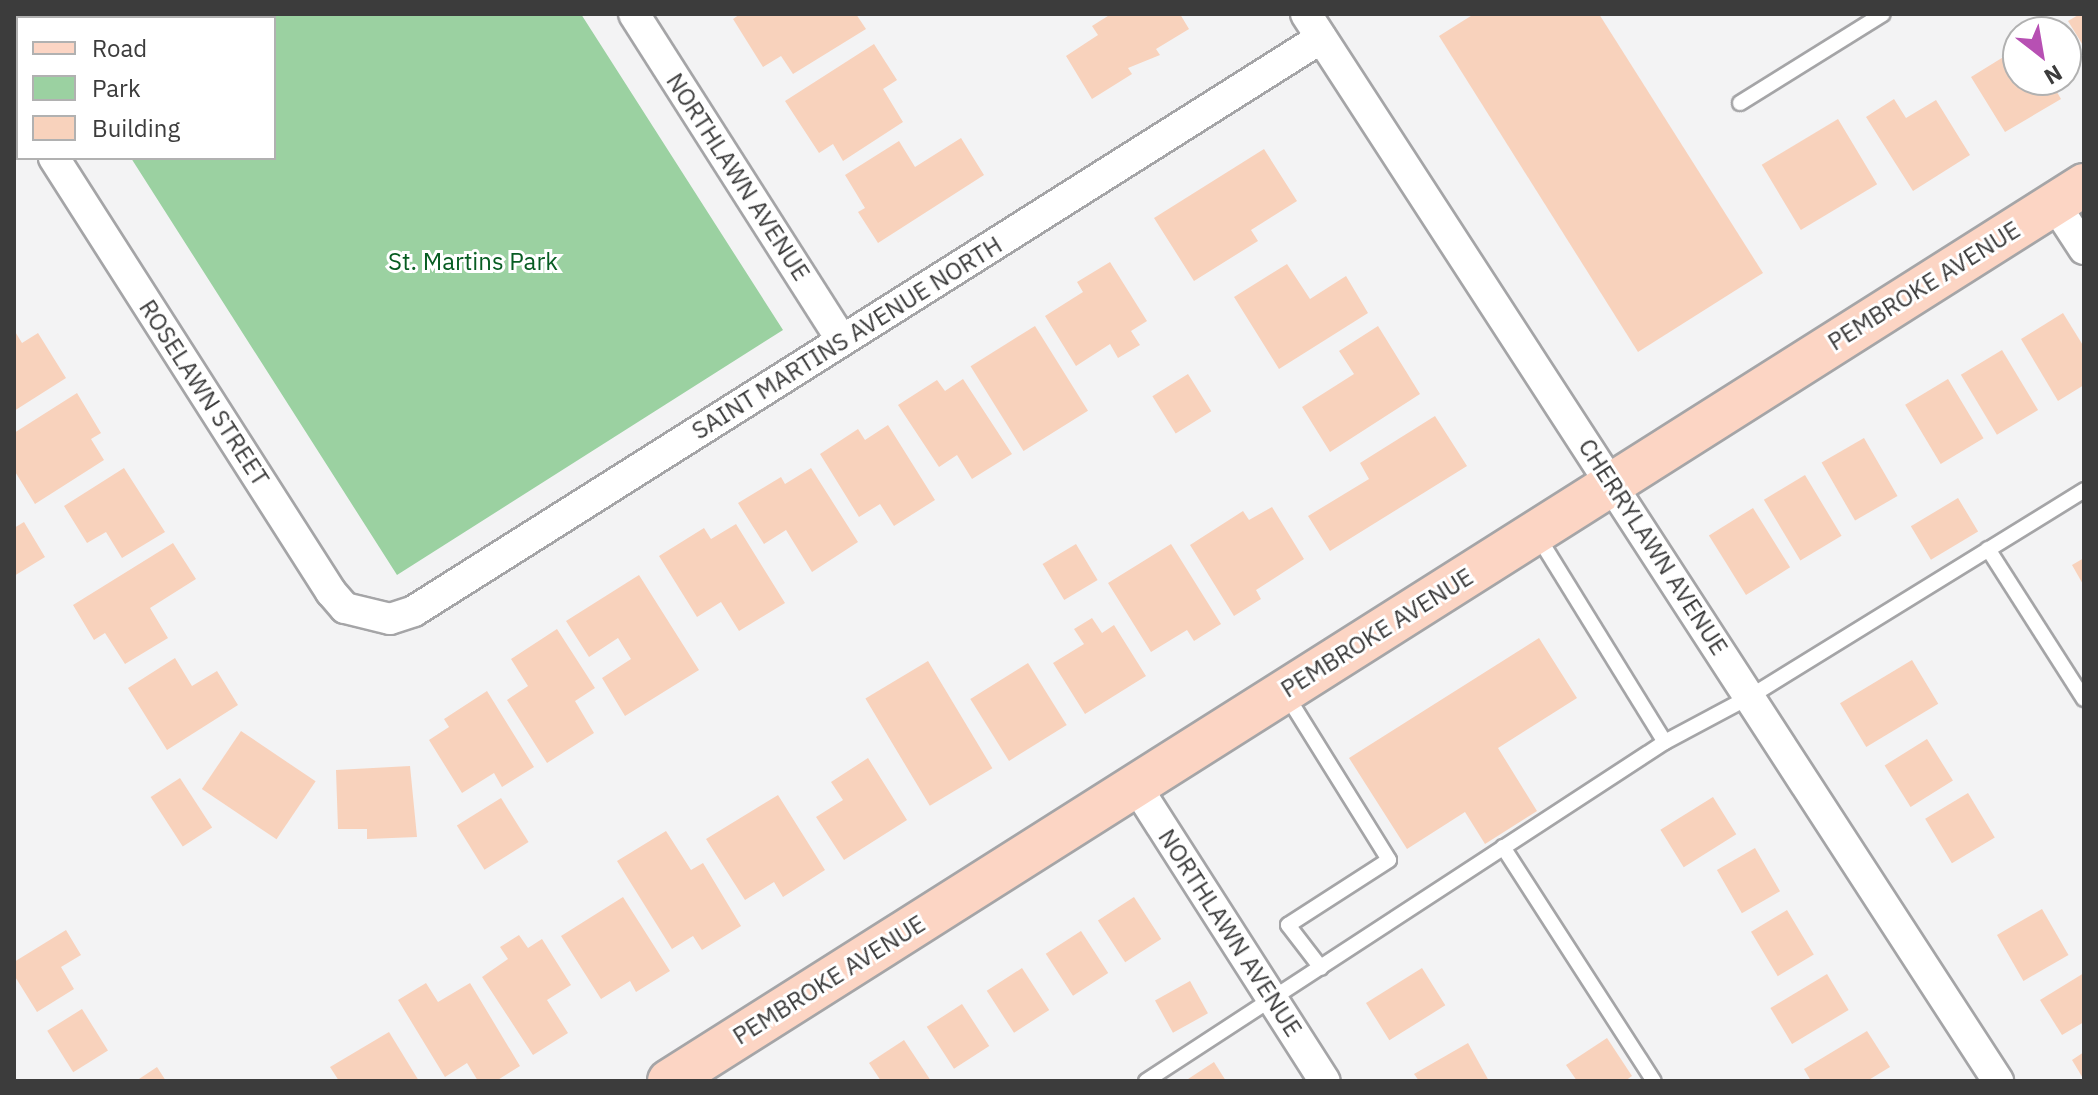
<!DOCTYPE html>
<style>
body{margin:0}
#map{position:relative;width:2098px;height:1095px;overflow:hidden;background:#f3f3f4;font-family:"IBM Plex Sans",sans-serif}
div>[style]{position:absolute}
.green>*{inset:0;background:#9bd1a1}
.building>*{inset:0;background:#f8d2bc;transform-origin:0 0}
.roads{filter:drop-shadow(2px 0 #a5a5a7) drop-shadow(-2px 0 #a5a5a7) drop-shadow(0 2px #a5a5a7) drop-shadow(0 -2px #a5a5a7)}
.lane>*{height:14px;margin:-7px;padding:0 7px;transform-origin:7px;border-radius:7px;background:#fff}
.street>*{height:30px;margin:-15px;padding:0 15px;transform-origin:15px;border-radius:15px;background:#fff}
.secondary>*{height:42px;margin:-21px;padding:0 21px;transform-origin:21px;border-radius:21px;background:#fcd5c4}
span{translate:-50% -50%;white-space:nowrap;text-align:center;line-height:1.15;-webkit-text-stroke:6px #fff;paint-order:stroke}
.street-label{font-size:24px;color:#3c3c3c}
.park-label{font-size:24px;color:#075c22}
.frame{position:absolute;inset:0;border:16px solid #3c3c3c;pointer-events:none}
.legend{position:absolute;left:16px;top:16px;width:260px;height:144px;box-sizing:border-box;background:#fff;border:2px solid #b1b1b1;margin:0;padding:10px 14px;list-style:none;font-size:24px;color:#3c3c3c}
.legend li{display:flex;align-items:center;gap:16px;height:40px}
.legend b{width:40px;border:2px solid #b1b1b1}
.north{position:absolute;left:2002px;top:16px;width:80px;height:80px;box-sizing:border-box;background:#fff;border:2px solid #b1b1b1;border-radius:50%;rotate:149deg;font-size:22px;font-weight:700;line-height:32px;text-align:center;color:#3c3c3c}
.north::after{content:'';display:block;margin:auto;width:28px;height:36px;background:#b750b3;clip-path:polygon(50% 0,100% 100%,50% 72%,0 100%)}
</style>
<div id="map">
<div class="green">
<i style="clip-path:polygon(40px 14px,581px 14px,783px 330px,397px 575px,131px 158px,274px 158px,274px 18px)"></i>
</div>
<div class="building">
<i style="clip-path:polygon(740px 14px,856px 14px,866px 29px,793px 74px,781px 56px,763px 67px,733px 19px)"></i>
<i style="clip-path:polygon(1111px 14px,1180px 14px,1189px 29px,1156px 49px,1160px 55px,1128px 68px,1132px 74px,1092px 99px,1066px 56px,1098px 35px,1092px 26px)"></i>
<i style="clip-path:polygon(1474px 14px,1599px 14px,1763px 273px,1638px 352px,1439px 36px)"></i>
<i style="clip-path:polygon(2080px 14px,2084px 14px,2084px 47px,2068px 21px)"></i>
<i style="clip-path:polygon(874px 44px,897px 80px,883px 89px,903px 122px,843px 161px,833px 144px,819px 153px,785px 101px)"></i>
<i style="clip-path:polygon(2018px 48px,2018px 80px,2050px 80px,2061px 99px,2005px 132px,1971px 77px)"></i>
<i style="clip-path:polygon(1894px 99px,1906px 118px,1936px 100px,1970px 155px,1913px 191px,1866px 117px)"></i>
<i style="left:1838px;top:119px;width:76px;height:89px;rotate:59deg"></i>
<i style="clip-path:polygon(961px 138px,984px 175px,878px 243px,858px 212px,865px 208px,845px 175px,899px 141px,915px 167px)"></i>
<i style="clip-path:polygon(1264px 149px,1297px 201px,1251px 230px,1258px 241px,1194px 281px,1154px 218px)"></i>
<i style="clip-path:polygon(1110px 262px,1147px 321px,1131px 331px,1140px 345px,1118px 358px,1110px 344px,1076px 366px,1045px 316px,1083px 292px,1077px 282px)"></i>
<i style="clip-path:polygon(1287px 264px,1310px 299px,1346px 276px,1368px 313px,1279px 369px,1234px 297px)"></i>
<i style="clip-path:polygon(2063px 313px,2084px 347px,2084px 385px,2058px 401px,2021px 339px)"></i>
<i style="left:1035px;top:326px;width:100px;height:76px;rotate:58deg"></i>
<i style="clip-path:polygon(1378px 326px,1420px 394px,1330px 452px,1302px 407px,1354px 374px,1339px 351px)"></i>
<i style="clip-path:polygon(14px 330px,22px 343px,38px 333px,66px 378px,14px 411px)"></i>
<i style="left:2002px;top:350px;width:70px;height:48px;rotate:59deg"></i>
<i style="left:1188px;top:374px;width:44px;height:42px;rotate:58deg"></i>
<i style="clip-path:polygon(963px 379px,1012px 454px,972px 479px,957px 455px,939px 467px,898px 405px,937px 380px,945px 391px)"></i>
<i style="left:1948px;top:379px;width:69px;height:50px;rotate:59deg"></i>
<i style="clip-path:polygon(77px 393px,101px 433px,91px 439px,104px 460px,35px 504px,14px 470px,14px 433px)"></i>
<i style="clip-path:polygon(1435px 416px,1467px 466px,1330px 551px,1308px 516px,1369px 479px,1360px 463px)"></i>
<i style="clip-path:polygon(888px 425px,935px 500px,894px 526px,880px 504px,859px 517px,820px 454px,858px 429px,865px 440px)"></i>
<i style="left:1864px;top:438px;width:67px;height:49px;rotate:60deg"></i>
<i style="clip-path:polygon(124px 468px,165px 532px,122px 558px,106px 532px,87px 543px,64px 506px)"></i>
<i style="clip-path:polygon(811px 468px,858px 542px,812px 572px,786px 530px,764px 544px,738px 503px,781px 477px,785px 484px)"></i>
<i style="left:1805px;top:475px;width:71px;height:48px;rotate:59deg"></i>
<i style="left:1958px;top:498px;width:39px;height:55px;rotate:59deg"></i>
<i style="clip-path:polygon(1272px 507px,1304px 559px,1256px 590px,1261px 599px,1234px 616px,1190px 545px,1243px 511px,1249px 520px)"></i>
<i style="left:1753px;top:508px;width:70px;height:52px;rotate:58deg"></i>
<i style="clip-path:polygon(24px 522px,45px 557px,14px 576px,14px 528px)"></i>
<i style="clip-path:polygon(736px 524px,785px 603px,739px 631px,721px 602px,697px 617px,659px 556px,704px 528px,711px 539px)"></i>
<i style="clip-path:polygon(173px 543px,196px 579px,150px 608px,168px 638px,125px 664px,105px 633px,94px 640px,73px 605px)"></i>
<i style="left:1076px;top:544px;width:42px;height:39px;rotate:59deg"></i>
<i style="clip-path:polygon(1171px 544px,1221px 624px,1194px 641px,1187px 630px,1151px 652px,1108px 583px)"></i>
<i style="clip-path:polygon(2084px 558px,2084px 586px,2072px 565px)"></i>
<i style="clip-path:polygon(639px 575px,699px 670px,625px 716px,602px 678px,631px 659px,618px 638px,589px 657px,566px 621px)"></i>
<i style="clip-path:polygon(1092px 618px,1102px 633px,1114px 625px,1146px 676px,1085px 714px,1053px 663px,1084px 644px,1074px 629px)"></i>
<i style="clip-path:polygon(557px 629px,595px 688px,575px 701px,594px 733px,547px 763px,507px 700px,528px 686px,511px 659px)"></i>
<i style="clip-path:polygon(1539px 638px,1577px 698px,1498px 748px,1537px 811px,1485px 844px,1465px 812px,1407px 849px,1349px 758px)"></i>
<i style="clip-path:polygon(175px 658px,192px 686px,217px 671px,238px 705px,167px 750px,128px 688px)"></i>
<i style="left:1912px;top:660px;width:51px;height:84px;rotate:59deg"></i>
<i style="left:928px;top:661px;width:125px;height:73px;rotate:59deg"></i>
<i style="left:1028px;top:663px;width:73px;height:68px;rotate:58deg"></i>
<i style="clip-path:polygon(487px 691px,534px 767px,502px 787px,494px 773px,462px 793px,429px 740px,449px 727px,444px 719px)"></i>
<i style="left:241px;top:731px;width:90px;height:70px;rotate:34deg"></i>
<i style="left:1927px;top:739px;width:49px;height:50px;rotate:58deg"></i>
<i style="clip-path:polygon(868px 758px,907px 820px,844px 860px,816px 817px,843px 800px,831px 782px)"></i>
<i style="clip-path:polygon(410px 766px,417px 837px,367px 839px,367px 829px,338px 829px,336px 770px)"></i>
<i style="left:180px;top:778px;width:59px;height:35px;rotate:57deg"></i>
<i style="left:1968px;top:793px;width:52px;height:50px;rotate:59deg"></i>
<i style="clip-path:polygon(778px 795px,825px 870px,783px 897px,774px 882px,745px 900px,706px 839px)"></i>
<i style="left:1713px;top:797px;width:44px;height:62px;rotate:58deg"></i>
<i style="left:501px;top:798px;width:52px;height:52px;rotate:58deg"></i>
<i style="clip-path:polygon(666px 831px,691px 870px,703px 863px,741px 926px,702px 950px,693px 936px,672px 949px,617px 861px)"></i>
<i style="left:1755px;top:848px;width:50px;height:44px;rotate:60deg"></i>
<i style="clip-path:polygon(623px 897px,670px 971px,636px 992px,630px 981px,601px 999px,561px 936px)"></i>
<i style="left:1134px;top:897px;width:50px;height:43px;rotate:57deg"></i>
<i style="left:2042px;top:909px;width:53px;height:52px;rotate:60deg"></i>
<i style="left:1787px;top:910px;width:52px;height:42px;rotate:59deg"></i>
<i style="clip-path:polygon(66px 930px,81px 955px,61px 967px,74px 989px,37px 1012px,14px 975px,14px 962px)"></i>
<i style="left:1081px;top:931px;width:50px;height:42px;rotate:57deg"></i>
<i style="clip-path:polygon(519px 935px,528px 948px,542px 939px,571px 985px,547px 1000px,568px 1033px,533px 1055px,482px 977px,508px 959px,500px 947px)"></i>
<i style="left:1022px;top:968px;width:50px;height:42px;rotate:57deg"></i>
<i style="left:1422px;top:968px;width:44px;height:66px;rotate:58deg"></i>
<i style="clip-path:polygon(2084px 973px,2084px 1022px,2062px 1035px,2040px 1000px)"></i>
<i style="left:1827px;top:974px;width:42px;height:66px;rotate:59deg"></i>
<i style="left:1190px;top:981px;width:37px;height:40px;rotate:61deg"></i>
<i style="clip-path:polygon(426px 983px,438px 1002px,470px 983px,520px 1066px,496px 1081px,478px 1081px,467px 1063px,445px 1077px,398px 1000px)"></i>
<i style="left:962px;top:1004px;width:50px;height:42px;rotate:57deg"></i>
<i style="left:82px;top:1009px;width:49px;height:41px;rotate:58deg"></i>
<i style="clip-path:polygon(1867px 1031px,1890px 1067px,1867px 1081px,1811px 1081px,1804px 1069px)"></i>
<i style="clip-path:polygon(389px 1032px,419px 1081px,339px 1081px,330px 1067px)"></i>
<i style="clip-path:polygon(1607px 1038px,1632px 1076px,1625px 1081px,1577px 1081px,1566px 1065px)"></i>
<i style="clip-path:polygon(904px 1040px,931px 1081px,881px 1081px,869px 1063px)"></i>
<i style="clip-path:polygon(1468px 1043px,1489px 1081px,1419px 1081px,1414px 1074px)"></i>
<i style="clip-path:polygon(2084px 1052px,2084px 1080px,2072px 1060px)"></i>
<i style="clip-path:polygon(1214px 1062px,1226px 1081px,1185px 1081px)"></i>
<i style="clip-path:polygon(157px 1067px,166px 1081px,136px 1081px)"></i>
</div>
<div class="roads">
<div class="lane">
<i style="left:1740px;top:103px;width:168px;rotate:-31.9deg"></i>
<i style="left:1537px;top:535px;width:243px;rotate:58.3deg"></i>
<i style="left:1988px;top:549px;width:178px;rotate:57.4deg"></i>
<i style="left:1287px;top:696px;width:193px;rotate:58.1deg"></i>
<i style="left:1389px;top:860px;width:120px;rotate:147.2deg"></i>
<i style="left:1288px;top:925px;width:54px;rotate:52.5deg"></i>
<i style="left:1503px;top:847px;width:278px;rotate:57.2deg"></i>
<i style="left:1146px;top:1081px;width:620px;rotate:-33.15deg"></i>
<i style="left:1665px;top:742px;width:98px;rotate:-28.1deg"></i>
<i style="left:1751px;top:696px;width:392px;rotate:-31.7deg"></i>
</div>
<div class="street">
<i style="left:634px;top:14px;width:387px;rotate:57.5deg"></i>
<i style="left:1306px;top:14px;width:1272px;rotate:57.03deg"></i>
<i style="left:14px;top:95px;width:7px;rotate:56deg"></i>
<i style="left:54px;top:158px;width:515px;rotate:57.45deg"></i>
<i style="left:331px;top:592px;width:21px;rotate:49deg"></i>
<i style="left:345px;top:608px;width:46px;rotate:13.7deg"></i>
<i style="left:390px;top:619px;width:25px;rotate:-18deg"></i>
<i style="left:414px;top:611px;width:1073px;rotate:-32.28deg"></i>
<i style="left:2054px;top:203px;width:55px;rotate:56.9deg"></i>
<i style="left:1136px;top:786px;width:350px;rotate:57.4deg"></i>
</div>
<div class="secondary">
<i style="left:669px;top:1081px;width:1675px;rotate:-32.34deg"></i>
</div>
</div>
<div class="street-label">
<span style="left:738px;top:177px;rotate:57deg">NORTHLAWN AVENUE</span>
<span style="left:1924px;top:286px;rotate:-32deg">PEMBROKE AVENUE</span>
<span style="left:847px;top:338px;rotate:-32deg">SAINT MARTINS AVENUE NORTH</span>
<span style="left:204px;top:393px;rotate:57deg">ROSELAWN STREET</span>
<span style="left:1653px;top:547px;rotate:57deg">CHERRYLAWN AVENUE</span>
<span style="left:1377px;top:633px;rotate:-32deg">PEMBROKE AVENUE</span>
<span style="left:1230px;top:933px;rotate:57deg">NORTHLAWN AVENUE</span>
<span style="left:829px;top:980px;rotate:-32deg">PEMBROKE AVENUE</span>
</div>
<div class="park-label">
<span style="left:473px;top:262px">St. Martins Park</span>
</div>
<div class="frame"></div>
<ul class="legend">
<li><b style="height:10px;background:#fcd5c4"></b>Road</li>
<li><b style="height:22px;background:#9bd1a1"></b>Park</li>
<li><b style="height:22px;background:#f8d2bc"></b>Building</li>
</ul>
<div class="north">N</div>
</div>
